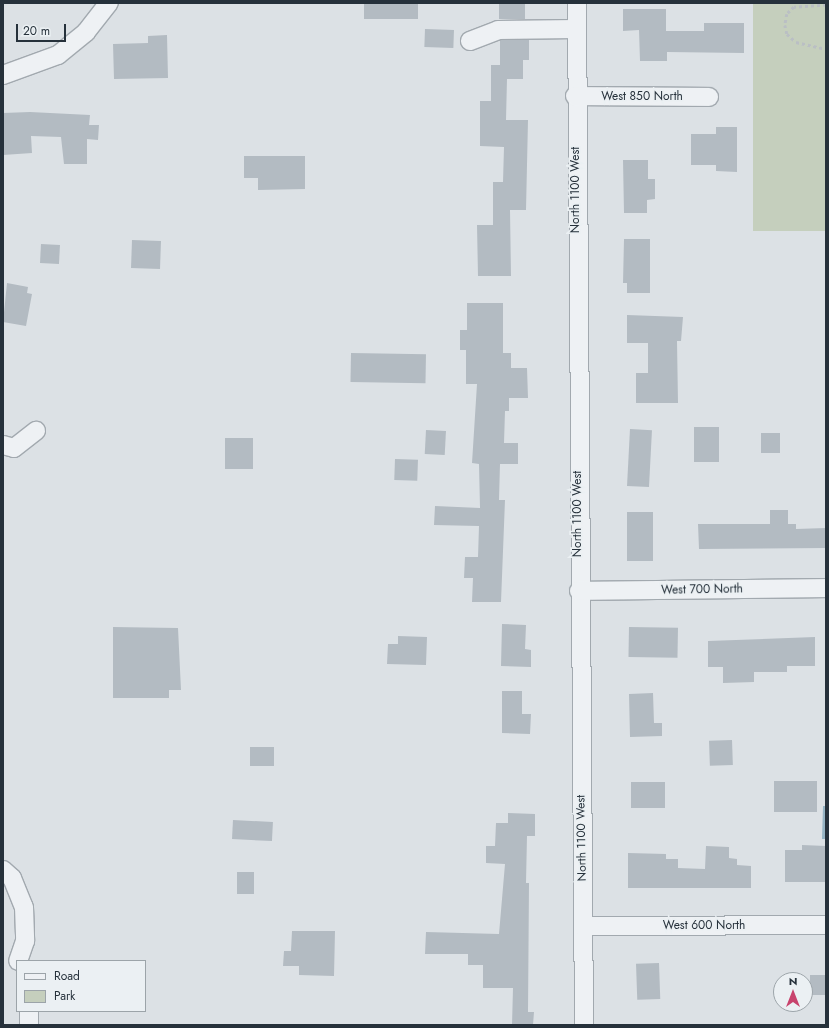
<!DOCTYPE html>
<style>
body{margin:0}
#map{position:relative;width:829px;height:1028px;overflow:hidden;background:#dce1e5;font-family:Jost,sans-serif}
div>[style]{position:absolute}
.green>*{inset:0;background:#c5cfbd;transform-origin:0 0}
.water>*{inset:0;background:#97b5c5}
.building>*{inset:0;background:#b3bbc2;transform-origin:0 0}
.path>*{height:2.5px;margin-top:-1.25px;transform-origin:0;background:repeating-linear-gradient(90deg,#babfc4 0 3px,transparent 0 6px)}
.roads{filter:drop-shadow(1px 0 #a2a9af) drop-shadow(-1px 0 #a2a9af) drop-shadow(0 1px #a2a9af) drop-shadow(0 -1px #a2a9af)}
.minor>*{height:18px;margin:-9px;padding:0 9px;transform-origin:9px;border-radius:9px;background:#eef1f4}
span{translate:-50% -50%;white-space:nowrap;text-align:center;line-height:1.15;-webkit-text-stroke:3.5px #ebf0f3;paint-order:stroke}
.street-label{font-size:12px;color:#26313b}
.frame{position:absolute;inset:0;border:4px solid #26313b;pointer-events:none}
.legend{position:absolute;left:16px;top:960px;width:130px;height:52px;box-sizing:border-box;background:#ebf0f3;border:1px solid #9ca4a9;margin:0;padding:5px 7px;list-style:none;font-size:12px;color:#26313b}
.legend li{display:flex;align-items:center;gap:8px;height:20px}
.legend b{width:20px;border:1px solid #9ca4a9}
.north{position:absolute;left:773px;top:972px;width:40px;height:40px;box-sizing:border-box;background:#ebf0f3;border:1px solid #9ca4a9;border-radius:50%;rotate:0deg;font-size:11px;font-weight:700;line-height:16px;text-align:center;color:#26313b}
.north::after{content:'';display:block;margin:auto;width:14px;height:18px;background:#c8436d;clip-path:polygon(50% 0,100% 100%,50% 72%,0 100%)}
.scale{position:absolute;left:16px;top:24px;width:50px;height:18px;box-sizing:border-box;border:2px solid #26313b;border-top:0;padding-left:5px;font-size:12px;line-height:14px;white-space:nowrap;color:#26313b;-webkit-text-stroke:3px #ebf0f3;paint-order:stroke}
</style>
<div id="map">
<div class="green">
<i style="left:753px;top:3px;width:73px;height:228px"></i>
</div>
<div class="water">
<i style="clip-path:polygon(823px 806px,826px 806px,826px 839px,822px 839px)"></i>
</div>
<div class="building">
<i style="left:364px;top:3px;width:54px;height:16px"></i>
<i style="left:499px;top:3px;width:26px;height:16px"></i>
<i style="clip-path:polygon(623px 9px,666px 9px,666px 31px,704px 31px,704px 23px,744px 23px,744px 53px,667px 52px,667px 61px,640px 61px,639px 30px,623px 31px)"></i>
<i style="left:425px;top:29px;width:29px;height:18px;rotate:2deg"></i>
<i style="clip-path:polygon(167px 35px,168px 78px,114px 79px,113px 44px,148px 43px,148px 36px)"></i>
<i style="clip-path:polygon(500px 40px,529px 40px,529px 60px,523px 60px,523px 79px,507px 79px,506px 120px,528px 120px,526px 210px,510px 210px,511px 276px,478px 276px,477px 225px,493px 225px,493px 182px,503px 182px,504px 147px,480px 146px,480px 101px,491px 101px,491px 65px,500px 65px)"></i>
<i style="clip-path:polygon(30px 112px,90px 115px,89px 125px,99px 125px,98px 140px,87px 139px,87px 164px,64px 164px,61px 137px,31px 136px,32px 153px,3px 155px,3px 113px)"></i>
<i style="clip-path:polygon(716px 127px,737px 127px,737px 172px,716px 171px,716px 165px,691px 165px,691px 134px,716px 134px)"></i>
<i style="clip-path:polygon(244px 156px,305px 156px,305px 189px,258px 190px,258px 178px,244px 178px)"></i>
<i style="clip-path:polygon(623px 160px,648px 160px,648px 179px,655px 179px,655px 199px,647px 200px,647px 213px,624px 213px)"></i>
<i style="clip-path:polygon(624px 239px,650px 239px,650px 293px,627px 293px,627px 283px,623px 283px)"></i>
<i style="left:132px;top:240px;width:29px;height:28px;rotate:2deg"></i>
<i style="left:41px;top:244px;width:19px;height:19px;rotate:3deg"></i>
<i style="clip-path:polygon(7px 283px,28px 287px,27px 293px,32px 294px,26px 326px,3px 322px)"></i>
<i style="clip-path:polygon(467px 303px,503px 303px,503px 353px,511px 353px,511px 368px,527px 368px,528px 398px,509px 398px,509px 411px,505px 411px,504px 443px,518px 443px,518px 464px,500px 464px,499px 500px,505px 500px,501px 602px,472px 602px,473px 578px,464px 578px,465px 557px,478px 557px,479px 526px,434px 525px,435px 506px,480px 508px,479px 464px,472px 463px,477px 384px,466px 384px,466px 350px,460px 350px,460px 330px,467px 330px)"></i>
<i style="clip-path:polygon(627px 315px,683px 317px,681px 341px,677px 341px,678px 403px,636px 403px,636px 373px,648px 373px,648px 343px,627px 343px)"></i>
<i style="left:351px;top:353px;width:75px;height:29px;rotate:1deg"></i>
<i style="left:694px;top:427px;width:25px;height:35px"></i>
<i style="left:630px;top:429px;width:22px;height:57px;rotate:3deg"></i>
<i style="left:426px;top:430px;width:20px;height:24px;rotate:3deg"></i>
<i style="left:761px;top:433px;width:19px;height:20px"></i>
<i style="left:225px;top:438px;width:28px;height:31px"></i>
<i style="left:395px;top:459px;width:23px;height:21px;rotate:2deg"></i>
<i style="clip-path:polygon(770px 510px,788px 510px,788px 524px,796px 524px,796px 529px,826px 528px,826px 548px,699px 549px,698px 524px,770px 524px)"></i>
<i style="left:653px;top:512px;width:49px;height:26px;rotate:90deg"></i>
<i style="clip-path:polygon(502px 624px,526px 625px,525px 649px,531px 650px,531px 667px,501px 666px)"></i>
<i style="clip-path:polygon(113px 627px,178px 628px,181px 690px,169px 690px,169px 698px,113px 698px)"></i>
<i style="left:629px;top:627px;width:49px;height:30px;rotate:1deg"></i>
<i style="clip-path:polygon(398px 636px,427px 637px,426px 665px,387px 664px,388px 644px,398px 644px)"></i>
<i style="clip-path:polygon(815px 637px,815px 666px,787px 666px,787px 672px,754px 672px,754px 682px,723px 683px,723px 667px,708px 667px,708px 641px)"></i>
<i style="clip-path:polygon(502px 691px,522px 691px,522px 714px,531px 714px,530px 734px,502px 733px)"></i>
<i style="clip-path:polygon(653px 693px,654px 723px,662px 723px,662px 736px,630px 737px,629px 694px)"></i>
<i style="left:732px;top:740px;width:25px;height:23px;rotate:88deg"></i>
<i style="left:250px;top:747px;width:24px;height:19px"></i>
<i style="left:774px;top:781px;width:43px;height:31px"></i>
<i style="left:631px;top:782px;width:34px;height:26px"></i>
<i style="clip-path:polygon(508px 813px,535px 814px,535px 836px,527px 836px,526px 883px,529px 883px,528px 1012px,534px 1012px,533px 1025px,512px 1025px,513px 988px,483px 988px,483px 965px,468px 965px,468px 954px,425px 954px,426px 932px,499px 934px,505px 864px,486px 863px,486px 846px,495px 846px,496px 823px,508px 823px)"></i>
<i style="left:233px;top:820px;width:40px;height:19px;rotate:3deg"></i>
<i style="clip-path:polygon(802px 845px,826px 846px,826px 882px,785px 882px,785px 850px,802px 850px)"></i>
<i style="clip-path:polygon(706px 846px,729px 847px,729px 858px,737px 859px,737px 865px,751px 866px,751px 888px,628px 888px,628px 853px,666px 854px,666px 859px,678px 859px,678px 868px,705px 869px)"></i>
<i style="left:237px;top:872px;width:17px;height:22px"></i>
<i style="clip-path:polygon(292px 931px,335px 931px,334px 976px,299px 975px,299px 966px,283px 966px,284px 951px,291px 951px)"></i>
<i style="left:659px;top:963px;width:36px;height:23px;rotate:88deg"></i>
<i style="left:810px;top:975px;width:16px;height:20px"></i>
</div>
<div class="path">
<i style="left:826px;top:5px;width:32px;rotate:176deg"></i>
<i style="left:794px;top:7px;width:10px;rotate:135deg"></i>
<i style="left:787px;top:14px;width:11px;rotate:100deg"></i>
<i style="left:785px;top:25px;width:9px;rotate:77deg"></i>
<i style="left:787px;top:34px;width:12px;rotate:42deg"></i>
<i style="left:796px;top:42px;width:31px;rotate:13deg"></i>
</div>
<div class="roads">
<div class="minor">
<i style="left:577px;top:3px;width:1022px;rotate:89.61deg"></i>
<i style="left:470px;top:41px;width:30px;rotate:-21deg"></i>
<i style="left:498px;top:30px;width:78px;rotate:-0.7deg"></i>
<i style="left:3px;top:75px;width:59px;rotate:-20deg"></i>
<i style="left:58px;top:55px;width:36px;rotate:-39deg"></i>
<i style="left:86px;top:32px;width:37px;rotate:-52deg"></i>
<i style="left:575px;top:96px;width:134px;rotate:0.4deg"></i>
<i style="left:3px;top:445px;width:11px;rotate:15deg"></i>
<i style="left:14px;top:448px;width:28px;rotate:-38deg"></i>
<i style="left:579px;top:591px;width:247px;rotate:-0.7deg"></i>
<i style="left:3px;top:870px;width:12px;rotate:42deg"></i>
<i style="left:12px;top:878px;width:31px;rotate:68deg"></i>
<i style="left:24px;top:907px;width:34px;rotate:88deg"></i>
<i style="left:25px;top:941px;width:21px;rotate:109deg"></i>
<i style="left:583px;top:926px;width:243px;rotate:-0.2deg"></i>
<i style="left:29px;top:1011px;width:14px;rotate:90deg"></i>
</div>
</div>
<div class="street-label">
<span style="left:642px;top:97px">West 850 North</span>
<span style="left:576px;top:190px;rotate:-90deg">North 1100 West</span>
<span style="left:578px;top:514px;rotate:-90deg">North 1100 West</span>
<span style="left:702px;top:590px;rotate:-1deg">West 700 North</span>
<span style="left:582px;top:838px;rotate:-91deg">North 1100 West</span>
<span style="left:704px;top:926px">West 600 North</span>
</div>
<div class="frame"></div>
<ul class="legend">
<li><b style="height:5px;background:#eef1f4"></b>Road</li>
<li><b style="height:11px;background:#c5cfbd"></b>Park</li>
</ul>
<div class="north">N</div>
<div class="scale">20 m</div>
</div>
